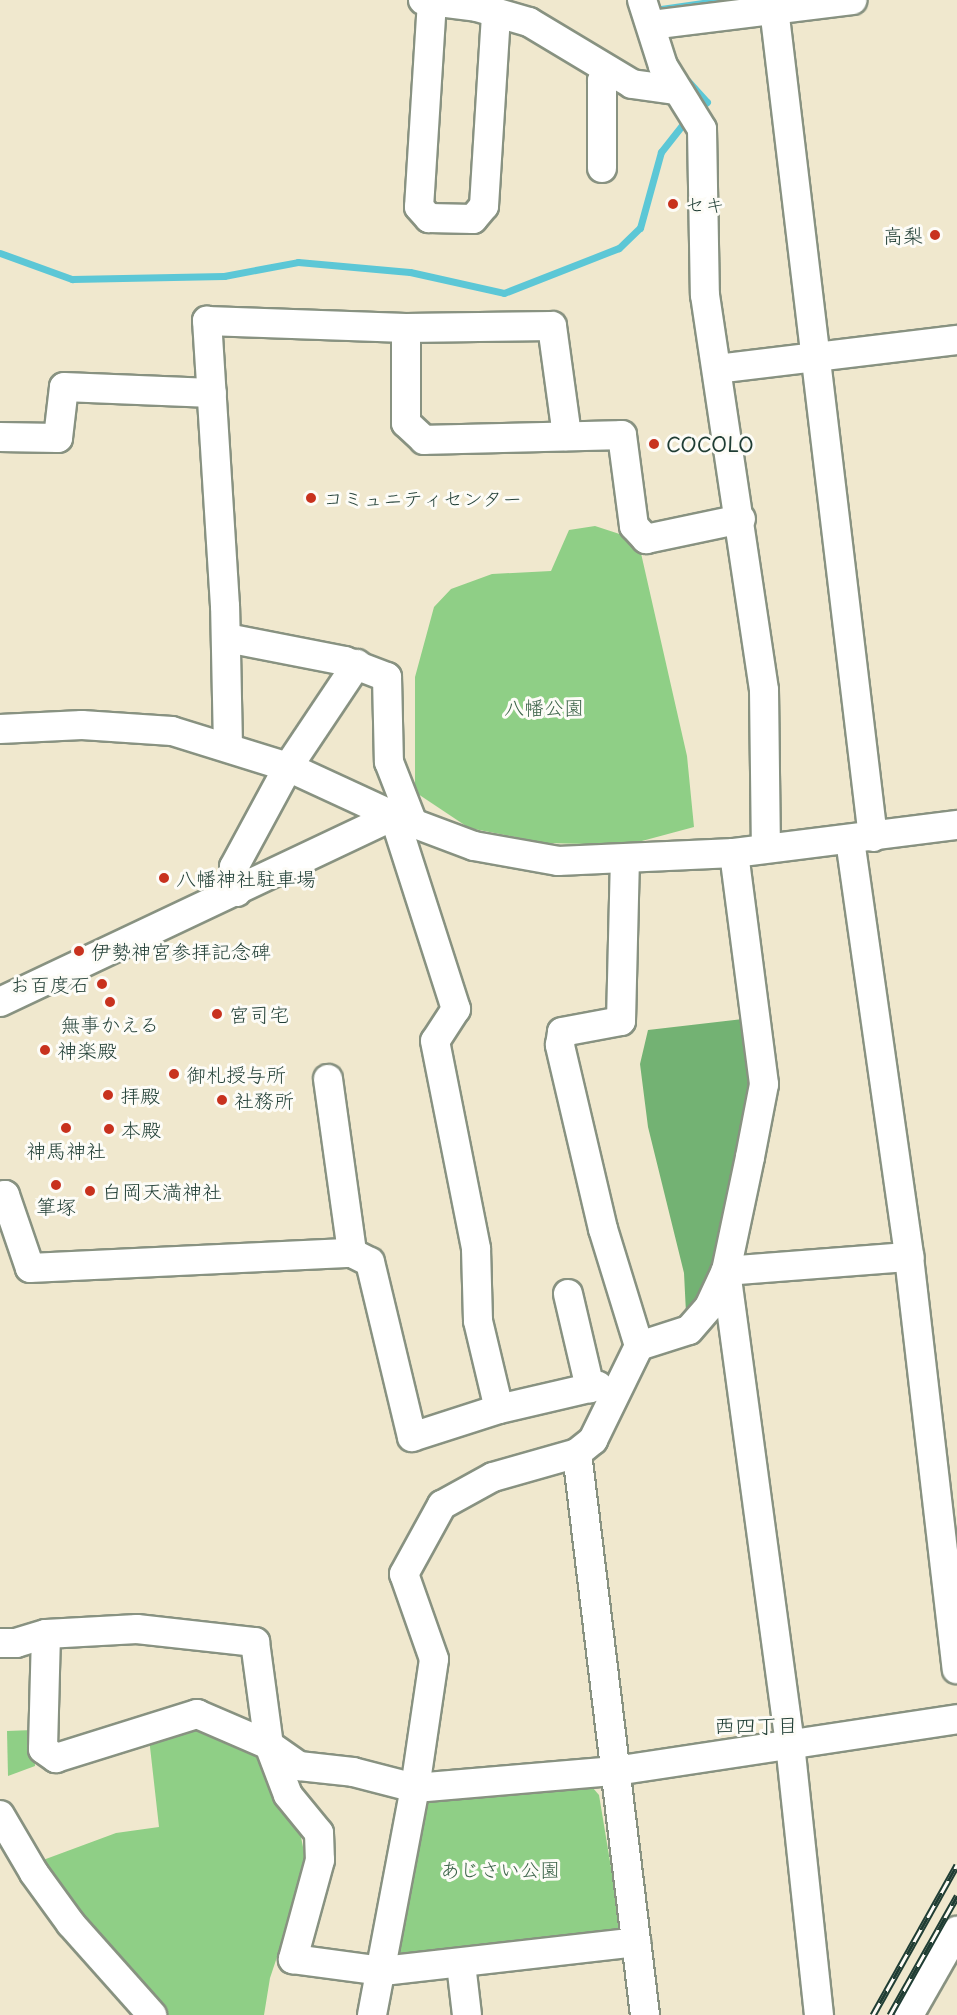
<!DOCTYPE html>
<meta charset="utf-8">
<style>
body{margin:0}
#map{position:relative;width:957px;height:2015px;overflow:hidden;background:#f0e8ce;font-family:"Playpen Sans","Klee One",sans-serif}
div>[style]{position:absolute}
.green>*{inset:0;background:#8fcf86}
.forest>*{inset:0;background:#73b273}
.stream>*{height:7px;margin:-3.5px;padding:0 3.5px;transform-origin:3.5px;border-radius:3.5px;background:#5cc7d6}
.roads{filter:drop-shadow(2px 0 #889281) drop-shadow(-2px 0 #889281) drop-shadow(0 2px #889281) drop-shadow(0 -2px #889281)}
.minor>*{height:28px;margin:-14px;padding:0 14px;transform-origin:14px;border-radius:14px;background:#fff}
.rail>*{height:7px;margin-top:-3.5px;transform-origin:0;background:repeating-linear-gradient(90deg,#fdfcf7 0 14px,#1f3d34 0 28px);box-sizing:border-box;border-block:2px solid #1f3d34}
.dots>*{width:16px;height:16px;translate:-50% -50%;box-sizing:border-box;border:3px solid #fdfcf7;border-radius:50%}
span{translate:-50% -50%;white-space:nowrap;text-align:center;line-height:1.15;-webkit-text-stroke:6px #fdfcf7;paint-order:stroke}
.poi-label{font-size:20px;color:#1f3d34}
.left{translate:0 -50%;text-align:left}
.right{translate:-100% -50%;text-align:right}
.park-label{font-size:20px;color:#3b6248}
.neighbourhood-label{font-size:21px;color:#1f3d34}
</style>
<div id="map">
<div class="green">
<i style="clip-path:polygon(595px 526px,638px 540px,687px 756px,694px 827px,627px 845px,546px 843px,469px 828px,415px 792px,415px 677px,434px 607px,451px 589px,492px 574px,551px 571px,569px 530px)"></i>
<i style="clip-path:polygon(191px 1724px,266px 1754px,299px 1827px,307px 1867px,270px 1978px,264px 2015px,164px 2015px,35px 1863px,116px 1833px,159px 1827px,149px 1738px)"></i>
<i style="clip-path:polygon(33px 1730px,35px 1766px,8px 1776px,7px 1731px)"></i>
<i style="clip-path:polygon(586px 1780px,599px 1795px,622px 1934px,392px 1964px,420px 1798px)"></i>
</div>
<div class="forest">
<i style="clip-path:polygon(743px 1019px,754px 1085px,707px 1301px,686px 1313px,684px 1273px,648px 1127px,640px 1064px,648px 1030px)"></i>
</div>
<div class="stream">
<i style="left:654px;top:10px;width:70px;rotate:-8.2deg"></i>
<i style="left:688px;top:81px;width:28px;rotate:48deg"></i>
<i style="left:707px;top:102px;width:13px;rotate:141deg"></i>
<i style="left:0;top:253px;width:77px;rotate:19.9deg"></i>
<i style="left:72px;top:279px;width:152px;rotate:-1.1deg"></i>
<i style="left:224px;top:276px;width:75px;rotate:-10.7deg"></i>
<i style="left:298px;top:262px;width:112px;rotate:5.1deg"></i>
<i style="left:410px;top:272px;width:96px;rotate:12.6deg"></i>
<i style="left:504px;top:293px;width:123px;rotate:-21.4deg"></i>
<i style="left:619px;top:248px;width:29px;rotate:-44deg"></i>
<i style="left:640px;top:228px;width:79px;rotate:-74.6deg"></i>
<i style="left:661px;top:152px;width:42px;rotate:-51.8deg"></i>
</div>
<div class="roads">
<div class="minor">
<i style="left:423px;top:0;width:54px;rotate:7.4deg"></i>
<i style="left:477px;top:7px;width:54px;rotate:16.1deg"></i>
<i style="left:529px;top:22px;width:120px;rotate:31deg"></i>
<i style="left:632px;top:84px;width:43px;rotate:7.9deg"></i>
<i style="left:642px;top:0;width:69px;rotate:72.3deg"></i>
<i style="left:663px;top:66px;width:74px;rotate:58.2deg"></i>
<i style="left:702px;top:129px;width:166px;rotate:89deg"></i>
<i style="left:705px;top:295px;width:399px;rotate:81.5deg"></i>
<i style="left:764px;top:690px;width:158px;rotate:89.3deg"></i>
<i style="left:773px;top:0;width:843px;rotate:83.19deg"></i>
<i style="left:432px;top:1px;width:206px;rotate:93.6deg"></i>
<i style="left:419px;top:207px;width:15px;rotate:48deg"></i>
<i style="left:429px;top:218px;width:44px;rotate:1.3deg"></i>
<i style="left:473px;top:219px;width:17px;rotate:-50deg"></i>
<i style="left:484px;top:206px;width:193px;rotate:-86.4deg"></i>
<i style="left:652px;top:25px;width:202px;rotate:-7.1deg"></i>
<i style="left:602px;top:168px;width:87px;rotate:-90deg"></i>
<i style="left:602px;top:81px;width:12px;rotate:-66deg"></i>
<i style="left:406px;top:328px;width:95px;rotate:90deg"></i>
<i style="left:406px;top:423px;width:25px;rotate:43deg"></i>
<i style="left:424px;top:440px;width:198px;rotate:-1.4deg"></i>
<i style="left:622px;top:435px;width:92px;rotate:82.5deg"></i>
<i style="left:634px;top:526px;width:18px;rotate:47deg"></i>
<i style="left:646px;top:539px;width:97px;rotate:-11.9deg"></i>
<i style="left:717px;top:369px;width:242px;rotate:-6.9deg"></i>
<i style="left:0;top:437px;width:58px;rotate:1deg"></i>
<i style="left:58px;top:438px;width:51px;rotate:-83.3deg"></i>
<i style="left:64px;top:387px;width:148px;rotate:2.3deg"></i>
<i style="left:227px;top:638px;width:120px;rotate:11deg"></i>
<i style="left:345px;top:661px;width:45px;rotate:20.9deg"></i>
<i style="left:387px;top:677px;width:85px;rotate:88.7deg"></i>
<i style="left:389px;top:762px;width:63px;rotate:68.7deg"></i>
<i style="left:0;top:729px;width:82px;rotate:-2.8deg"></i>
<i style="left:82px;top:725px;width:90px;rotate:3.8deg"></i>
<i style="left:172px;top:731px;width:121px;rotate:17.2deg"></i>
<i style="left:288px;top:767px;width:117px;rotate:24.8deg"></i>
<i style="left:394px;top:816px;width:85px;rotate:20.6deg"></i>
<i style="left:474px;top:846px;width:85px;rotate:10.1deg"></i>
<i style="left:558px;top:861px;width:176px;rotate:-2.6deg"></i>
<i style="left:734px;top:853px;width:225px;rotate:-7.2deg"></i>
<i style="left:228px;top:746px;width:140px;rotate:-91.2deg"></i>
<i style="left:225px;top:606px;width:286px;rotate:-93.6deg"></i>
<i style="left:207px;top:321px;width:199px;rotate:2deg"></i>
<i style="left:406px;top:328px;width:146px;rotate:-0.8deg"></i>
<i style="left:552px;top:326px;width:111px;rotate:82.2deg"></i>
<i style="left:394px;top:816px;width:203px;rotate:72.2deg"></i>
<i style="left:456px;top:1009px;width:38px;rotate:123deg"></i>
<i style="left:435px;top:1041px;width:212px;rotate:78.8deg"></i>
<i style="left:476px;top:1249px;width:72px;rotate:88.4deg"></i>
<i style="left:478px;top:1321px;width:90px;rotate:76.6deg"></i>
<i style="left:850px;top:840px;width:421px;rotate:81.9deg"></i>
<i style="left:909px;top:1257px;width:415px;rotate:83.4deg"></i>
<i style="left:237px;top:892px;width:25px;rotate:-97deg"></i>
<i style="left:234px;top:867px;width:114px;rotate:-61.6deg"></i>
<i style="left:288px;top:767px;width:124px;rotate:-56.2deg"></i>
<i style="left:0;top:1002px;width:436px;rotate:-25.3deg"></i>
<i style="left:328px;top:1079px;width:176px;rotate:82.1deg"></i>
<i style="left:0;top:1196px;width:5px;rotate:-11deg"></i>
<i style="left:5px;top:1195px;width:77px;rotate:71.1deg"></i>
<i style="left:30px;top:1268px;width:322px;rotate:-2.7deg"></i>
<i style="left:352px;top:1253px;width:20px;rotate:27deg"></i>
<i style="left:370px;top:1262px;width:180px;rotate:76.5deg"></i>
<i style="left:412px;top:1437px;width:91px;rotate:-17.8deg"></i>
<i style="left:499px;top:1409px;width:102px;rotate:-13.1deg"></i>
<i style="left:726px;top:1271px;width:477px;rotate:82.3deg"></i>
<i style="left:790px;top:1744px;width:273px;rotate:83.9deg"></i>
<i style="left:726px;top:1271px;width:184px;rotate:-4.4deg"></i>
<i style="left:568px;top:1294px;width:97px;rotate:76.8deg"></i>
<i style="left:639px;top:1346px;width:52px;rotate:-17.7deg"></i>
<i style="left:689px;top:1330px;width:30px;rotate:-49deg"></i>
<i style="left:709px;top:1307px;width:40px;rotate:-65deg"></i>
<i style="left:726px;top:1271px;width:116px;rotate:-78.1deg"></i>
<i style="left:750px;top:1157px;width:74px;rotate:-79.1deg"></i>
<i style="left:764px;top:1084px;width:233px;rotate:-97.4deg"></i>
<i style="left:577px;top:1453px;width:566px;rotate:83.1deg"></i>
<i style="left:46px;top:1634px;width:115px;rotate:91.5deg"></i>
<i style="left:43px;top:1749px;width:16px;rotate:35deg"></i>
<i style="left:56px;top:1758px;width:148px;rotate:-17.3deg"></i>
<i style="left:197px;top:1714px;width:78px;rotate:23.3deg"></i>
<i style="left:269px;top:1745px;width:37px;rotate:35deg"></i>
<i style="left:299px;top:1766px;width:54px;rotate:6.3deg"></i>
<i style="left:353px;top:1772px;width:64px;rotate:14.5deg"></i>
<i style="left:415px;top:1788px;width:201px;rotate:-4.9deg"></i>
<i style="left:615px;top:1771px;width:346px;rotate:-8.6deg"></i>
<i style="left:0;top:1643px;width:16px"></i>
<i style="left:16px;top:1643px;width:31px;rotate:-17deg"></i>
<i style="left:46px;top:1634px;width:91px;rotate:-3.1deg"></i>
<i style="left:137px;top:1629px;width:119px;rotate:6.3deg"></i>
<i style="left:255px;top:1642px;width:104px;rotate:82.3deg"></i>
<i style="left:269px;top:1745px;width:53px;rotate:69.2deg"></i>
<i style="left:288px;top:1795px;width:49px;rotate:50.8deg"></i>
<i style="left:319px;top:1833px;width:27px;rotate:88deg"></i>
<i style="left:320px;top:1860px;width:103px;rotate:105.3deg"></i>
<i style="left:293px;top:1959px;width:91px;rotate:7.6deg"></i>
<i style="left:383px;top:1971px;width:255px;rotate:-6.5deg"></i>
<i style="left:0;top:1815px;width:67px;rotate:59.6deg"></i>
<i style="left:34px;top:1873px;width:63px;rotate:54deg"></i>
<i style="left:71px;top:1924px;width:122px;rotate:48.3deg"></i>
<i style="left:461px;top:1964px;width:51px;rotate:83.3deg"></i>
<i style="left:372px;top:2015px;width:231px;rotate:-79.3deg"></i>
<i style="left:415px;top:1788px;width:130px;rotate:-81.6deg"></i>
<i style="left:434px;top:1659px;width:90px;rotate:-109.4deg"></i>
<i style="left:404px;top:1574px;width:79px;rotate:-61.2deg"></i>
<i style="left:442px;top:1505px;width:58px;rotate:-28.8deg"></i>
<i style="left:493px;top:1477px;width:87px;rotate:-15.9deg"></i>
<i style="left:577px;top:1453px;width:21px;rotate:-39deg"></i>
<i style="left:593px;top:1440px;width:105px;rotate:-63.9deg"></i>
<i style="left:639px;top:1346px;width:122px;rotate:-107.1deg"></i>
<i style="left:603px;top:1229px;width:189px;rotate:-103.2deg"></i>
<i style="left:560px;top:1045px;width:13px;rotate:-81deg"></i>
<i style="left:562px;top:1032px;width:60px;rotate:-10.6deg"></i>
<i style="left:621px;top:1021px;width:161px;rotate:-88.6deg"></i>
<i style="left:909px;top:2015px;width:97px;rotate:-60.3deg"></i>
</div>
</div>
<div class="rail">
<i style="left:873px;top:2015px;width:172px;rotate:-60.8deg"></i>
<i style="left:890px;top:2015px;width:137px;rotate:-60.6deg"></i>
</div>
<div class="dots">
<i style="left:673px;top:204px;background:#c8321e"></i>
<i style="left:935px;top:235px;background:#c8321e"></i>
<i style="left:654px;top:444px;background:#c8321e"></i>
<i style="left:311px;top:498px;background:#c8321e"></i>
<i style="left:164px;top:878px;background:#c8321e"></i>
<i style="left:79px;top:951px;background:#c8321e"></i>
<i style="left:102px;top:984px;background:#c8321e"></i>
<i style="left:110px;top:1002px;background:#c8321e"></i>
<i style="left:217px;top:1014px;background:#c8321e"></i>
<i style="left:45px;top:1050px;background:#c8321e"></i>
<i style="left:174px;top:1074px;background:#c8321e"></i>
<i style="left:108px;top:1095px;background:#c8321e"></i>
<i style="left:222px;top:1100px;background:#c8321e"></i>
<i style="left:66px;top:1128px;background:#c8321e"></i>
<i style="left:109px;top:1129px;background:#c8321e"></i>
<i style="left:56px;top:1185px;background:#c8321e"></i>
<i style="left:90px;top:1191px;background:#c8321e"></i>
</div>
<div class="poi-label">
<span class="left" style="left:685px;top:204px">セキ</span>
<span class="right" style="left:923px;top:235px">高梨</span>
<span class="left" style="left:666px;top:444px">COCOLO</span>
<span class="left" style="left:323px;top:498px">コミュニティセンター</span>
<span class="left" style="left:176px;top:878px">八幡神社駐車場</span>
<span class="left" style="left:91px;top:951px">伊勢神宮参拝記念碑</span>
<span class="right" style="left:90px;top:984px">お百度石</span>
<span class="left" style="left:229px;top:1014px">宮司宅</span>
<span style="left:110px;top:1024px">無事かえる</span>
<span class="left" style="left:57px;top:1050px">神楽殿</span>
<span class="left" style="left:186px;top:1074px">御札授与所</span>
<span class="left" style="left:120px;top:1095px">拝殿</span>
<span class="left" style="left:234px;top:1100px">社務所</span>
<span class="left" style="left:121px;top:1129px">本殿</span>
<span style="left:66px;top:1150px">神馬神社</span>
<span class="left" style="left:102px;top:1191px">白岡天満神社</span>
<span style="left:56px;top:1206px">筆塚</span>
</div>
<div class="park-label">
<span style="left:544px;top:707px">八幡公園</span>
<span style="left:500px;top:1869px">あじさい公園</span>
</div>
<div class="neighbourhood-label">
<span style="left:756px;top:1724px">西四丁目</span>
</div>
</div>
